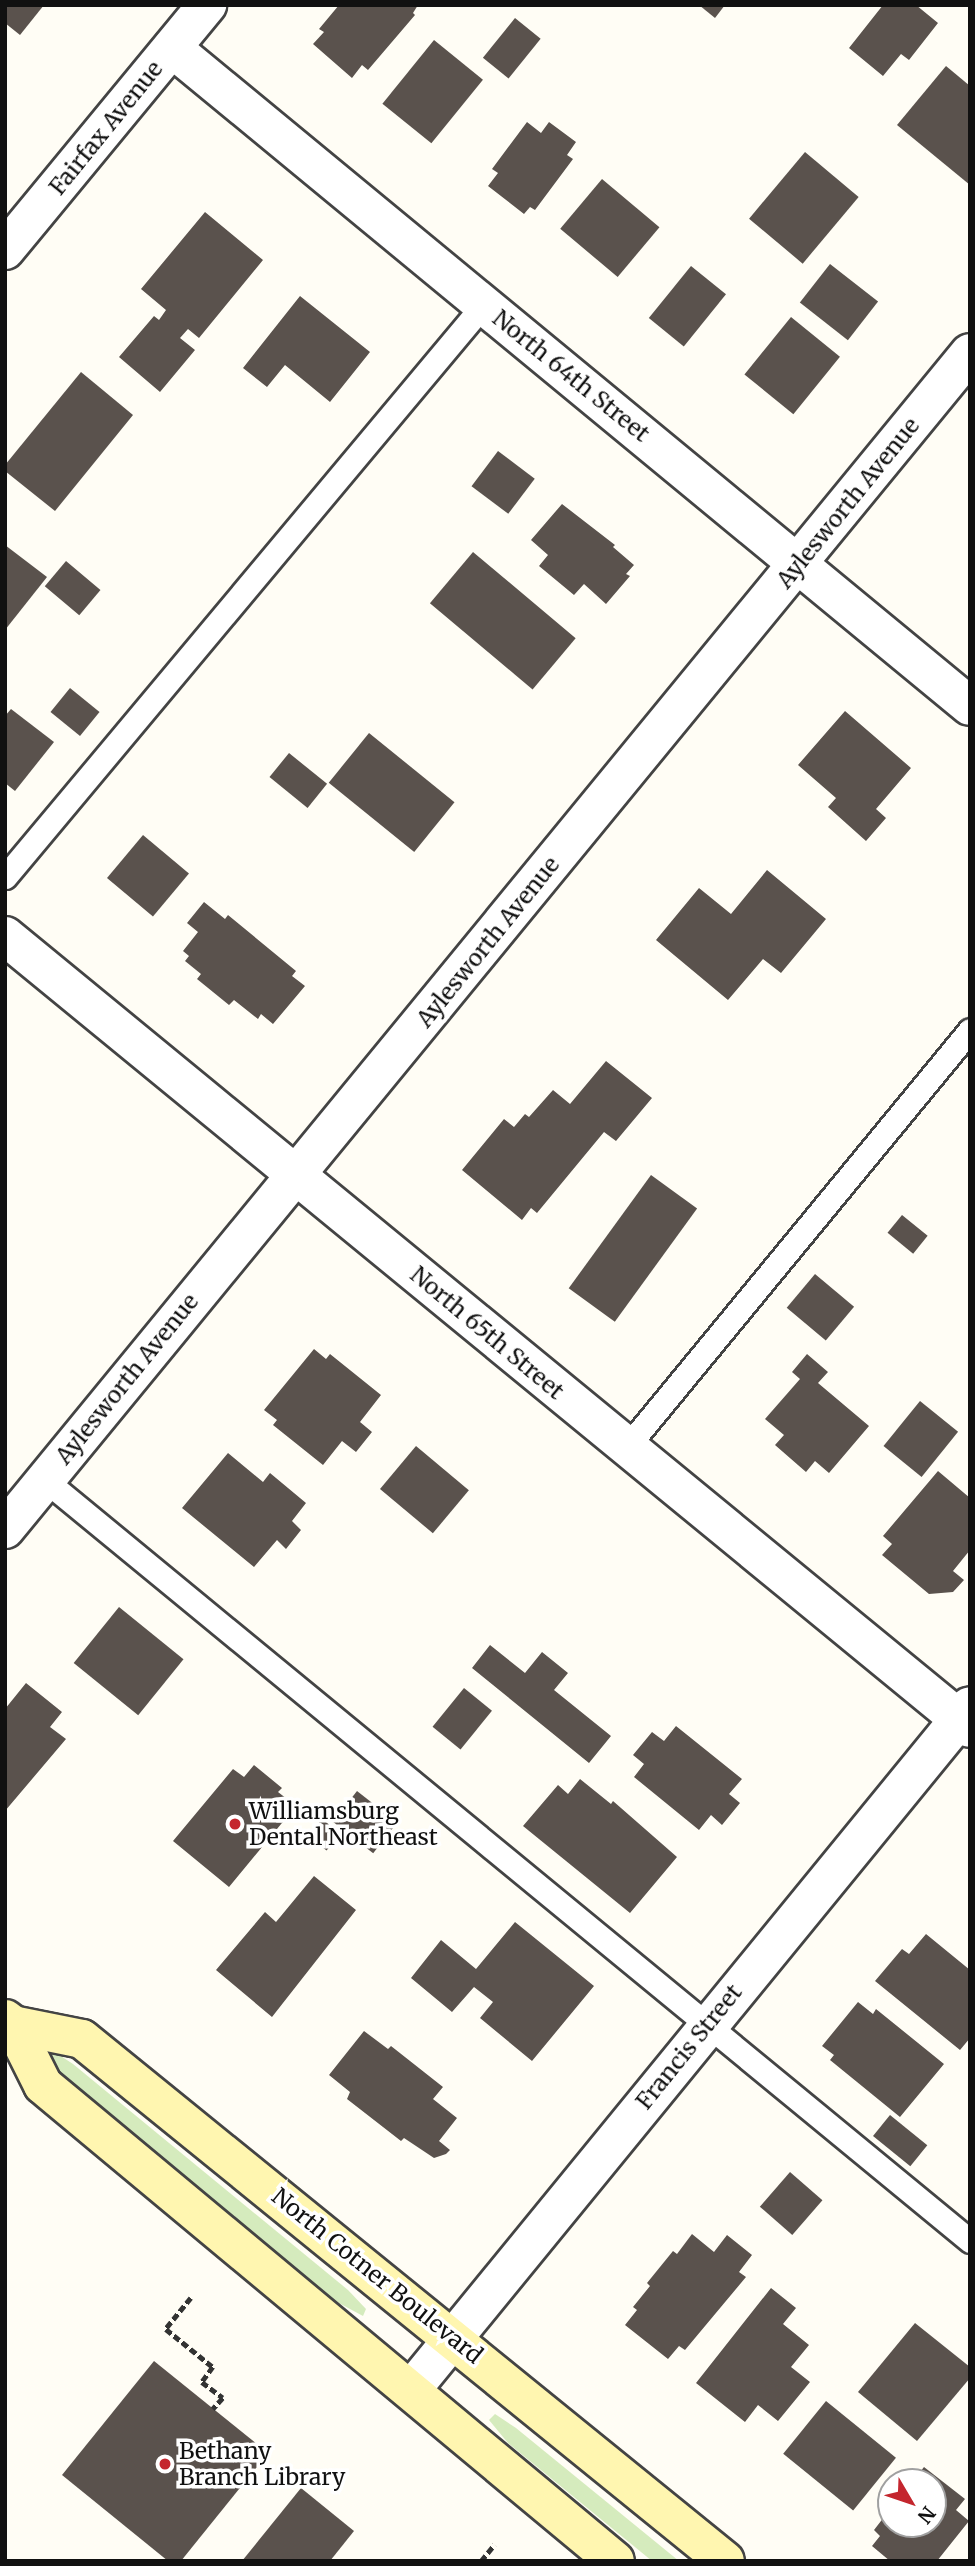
<!DOCTYPE html>
<style>
body{margin:0}
#map{position:relative;width:975px;height:2566px;overflow:hidden;background:#fffdf5;font-family:Merriweather,serif}
div>[style]{position:absolute}
.green>*{inset:0;background:#d5ebbd}
.building>*{inset:0;background:#5a524d;transform-origin:0 0}
.path>*{height:4.5px;margin-top:-2.25px;transform-origin:0;background:repeating-linear-gradient(90deg,#333 0 7px,transparent 0 10.5px)}
.roads{filter:drop-shadow(2px 0 #444) drop-shadow(-2px 0 #444) drop-shadow(0 2px #444) drop-shadow(0 -2px #444)}
.service>*{height:23px;margin:-11.5px;padding:0 11.5px;transform-origin:11.5px;border-radius:11.5px;background:#fff}
.minor>*{height:38px;margin:-19px;padding:0 19px;transform-origin:19px;border-radius:19px;background:#fff}
.secondary>*{height:38px;margin:-19px;padding:0 19px;transform-origin:19px;border-radius:19px;background:#fff6b0}
.dots>*{width:19px;height:19px;translate:-50% -50%;box-sizing:border-box;border:4px solid #fff;border-radius:50%}
span{translate:-50% -50%;white-space:nowrap;text-align:center;line-height:1.15;-webkit-text-stroke:7px #fff;paint-order:stroke}
.street-label{font-size:23px;color:#111}
.poi-label{font-size:23px;color:#111}
.left{translate:0 -50%;text-align:left}
.frame{position:absolute;inset:0;border:7px solid #111;pointer-events:none}
.north{position:absolute;left:877px;top:2468px;width:70px;height:70px;box-sizing:border-box;background:#fff;border:2px solid #a0a0a0;border-radius:50%;rotate:129deg;font-size:19px;font-weight:700;line-height:28px;text-align:center;color:#111}
.north::after{content:'';display:block;margin:auto;width:24px;height:32px;background:#c4262e;clip-path:polygon(50% 0,100% 100%,50% 72%,0 100%)}
</style>
<div id="map">
<div class="green">
<i style="clip-path:polygon(44px 2045px,73px 2064px,348px 2290px,366px 2309px,363px 2316px,337px 2302px,64px 2078px,53px 2067px)"></i>
<i style="clip-path:polygon(495px 2414px,516px 2428px,679px 2561px,652px 2561px,508px 2443px,489px 2420px)"></i>
</div>
<div class="building">
<i style="clip-path:polygon(5px 5px,44px 5px,20px 35px,5px 23px)"></i>
<i style="clip-path:polygon(339px 5px,418px 5px,413px 13px,415px 15px,368px 70px,362px 65px,352px 78px,313px 44px,324px 32px,319px 29px)"></i>
<i style="clip-path:polygon(699px 5px,725px 5px,715px 18px)"></i>
<i style="clip-path:polygon(883px 5px,916px 5px,938px 23px,909px 60px,901px 54px,883px 76px,849px 48px)"></i>
<i style="left:515px;top:18px;width:33px;height:51px;rotate:39deg"></i>
<i style="left:434px;top:40px;width:63px;height:82px;rotate:39deg"></i>
<i style="clip-path:polygon(946px 66px,970px 86px,970px 185px,897px 125px)"></i>
<i style="clip-path:polygon(527px 122px,541px 133px,549px 122px,576px 142px,567px 155px,573px 159px,535px 210px,530px 207px,524px 214px,488px 186px,498px 173px,492px 169px)"></i>
<i style="left:805px;top:152px;width:70px;height:87px;rotate:40deg"></i>
<i style="left:602px;top:179px;width:75px;height:65px;rotate:40deg"></i>
<i style="clip-path:polygon(205px 212px,263px 260px,199px 338px,188px 329px,180px 338px,195px 350px,160px 392px,119px 357px,154px 316px,159px 320px,166px 310px,141px 289px)"></i>
<i style="left:830px;top:264px;width:61px;height:49px;rotate:38deg"></i>
<i style="left:691px;top:266px;width:45px;height:67px;rotate:39deg"></i>
<i style="clip-path:polygon(300px 296px,370px 352px,330px 402px,285px 365px,267px 387px,243px 368px)"></i>
<i style="left:791px;top:317px;width:63px;height:74px;rotate:39deg"></i>
<i style="clip-path:polygon(81px 372px,133px 415px,55px 511px,5px 471px,5px 465px)"></i>
<i style="left:498px;top:451px;width:46px;height:44px;rotate:37deg"></i>
<i style="clip-path:polygon(562px 504px,615px 545px,613px 547px,634px 565px,626px 574px,630px 576px,606px 604px,584px 584px,574px 595px,539px 566px,548px 555px,531px 540px)"></i>
<i style="clip-path:polygon(5px 545px,47px 577px,5px 630px)"></i>
<i style="left:473px;top:552px;width:134px;height:67px;rotate:40deg"></i>
<i style="left:66px;top:561px;width:45px;height:33px;rotate:40deg"></i>
<i style="left:70px;top:688px;width:38px;height:31px;rotate:39deg"></i>
<i style="clip-path:polygon(11px 709px,54px 742px,15px 791px,5px 783px,5px 716px)"></i>
<i style="clip-path:polygon(845px 711px,911px 768px,876px 809px,886px 818px,866px 841px,828px 807px,836px 798px,798px 765px)"></i>
<i style="left:369px;top:733px;width:110px;height:64px;rotate:39deg"></i>
<i style="left:289px;top:753px;width:49px;height:31px;rotate:39deg"></i>
<i style="left:143px;top:835px;width:60px;height:56px;rotate:40deg"></i>
<i style="clip-path:polygon(767px 870px,826px 919px,781px 973px,763px 959px,728px 1000px,656px 940px,699px 888px,731px 914px)"></i>
<i style="clip-path:polygon(204px 902px,225px 919px,228px 915px,296px 971px,292px 976px,305px 986px,273px 1024px,261px 1014px,258px 1019px,234px 1000px,229px 1005px,197px 979px,201px 974px,185px 961px,189px 956px,183px 951px,198px 932px,187px 923px)"></i>
<i style="clip-path:polygon(606px 1061px,652px 1098px,616px 1141px,604px 1132px,537px 1213px,531px 1208px,522px 1220px,462px 1170px,504px 1119px,514px 1127px,525px 1114px,529px 1117px,553px 1090px,570px 1104px)"></i>
<i style="left:651px;top:1175px;width:57px;height:140px;rotate:36deg"></i>
<i style="left:902px;top:1215px;width:33px;height:23px;rotate:39deg"></i>
<i style="left:815px;top:1274px;width:51px;height:44px;rotate:40deg"></i>
<i style="clip-path:polygon(314px 1349px,326px 1359px,330px 1354px,381px 1395px,360px 1422px,372px 1432px,356px 1452px,342px 1441px,323px 1465px,273px 1425px,277px 1420px,264px 1410px)"></i>
<i style="clip-path:polygon(807px 1354px,828px 1372px,818px 1383px,869px 1426px,829px 1473px,815px 1461px,806px 1472px,775px 1445px,784px 1435px,765px 1419px,800px 1379px,792px 1372px)"></i>
<i style="left:920px;top:1401px;width:49px;height:58px;rotate:39deg"></i>
<i style="left:416px;top:1446px;width:69px;height:56px;rotate:40deg"></i>
<i style="clip-path:polygon(228px 1453px,263px 1482px,270px 1473px,306px 1503px,292px 1521px,301px 1530px,286px 1549px,277px 1540px,254px 1567px,182px 1508px)"></i>
<i style="clip-path:polygon(938px 1471px,970px 1498px,970px 1550px,953px 1571px,964px 1580px,953px 1592px,929px 1594px,882px 1555px,892px 1544px,883px 1536px)"></i>
<i style="left:119px;top:1607px;width:83px;height:72px;rotate:39deg"></i>
<i style="clip-path:polygon(490px 1645px,525px 1673px,542px 1652px,568px 1673px,554px 1690px,611px 1736px,589px 1763px,472px 1668px)"></i>
<i style="clip-path:polygon(26px 1683px,62px 1712px,50px 1727px,66px 1739px,5px 1811px,5px 1709px)"></i>
<i style="left:464px;top:1688px;width:36px;height:50px;rotate:39deg"></i>
<i style="clip-path:polygon(676px 1726px,742px 1779px,729px 1794px,740px 1803px,722px 1825px,711px 1815px,699px 1830px,634px 1777px,644px 1764px,633px 1755px,652px 1732px,664px 1741px)"></i>
<i style="clip-path:polygon(254px 1765px,282px 1788px,278px 1792px,296px 1806px,229px 1887px,173px 1841px,233px 1769px,244px 1777px)"></i>
<i style="clip-path:polygon(580px 1779px,611px 1804px,613px 1801px,677px 1857px,630px 1913px,523px 1826px,558px 1785px,568px 1794px)"></i>
<i style="left:357px;top:1791px;width:51px;height:39px;rotate:38deg"></i>
<i style="left:322px;top:1819px;width:23px;height:22px;rotate:38deg"></i>
<i style="clip-path:polygon(314px 1876px,356px 1910px,272px 2017px,216px 1970px,265px 1912px,276px 1922px)"></i>
<i style="clip-path:polygon(515px 1922px,594px 1986px,532px 2061px,480px 2018px,493px 2002px,474px 1987px,452px 2012px,411px 1978px,441px 1940px,476px 1969px)"></i>
<i style="clip-path:polygon(926px 1934px,970px 1970px,970px 2038px,960px 2050px,875px 1981px,902px 1949px,909px 1954px)"></i>
<i style="clip-path:polygon(858px 2002px,873px 2014px,876px 2009px,944px 2064px,900px 2117px,830px 2060px,834px 2055px,822px 2046px)"></i>
<i style="clip-path:polygon(364px 2031px,388px 2049px,391px 2046px,443px 2087px,433px 2099px,457px 2118px,439px 2141px,450px 2150px,446px 2154px,434px 2158px,404px 2138px,401px 2141px,347px 2099px,350px 2092px,329px 2075px)"></i>
<i style="left:890px;top:2115px;width:48px;height:27px;rotate:39deg"></i>
<i style="left:790px;top:2172px;width:43px;height:46px;rotate:41deg"></i>
<i style="clip-path:polygon(692px 2234px,714px 2252px,727px 2235px,752px 2255px,739px 2272px,746px 2277px,685px 2350px,679px 2346px,668px 2359px,625px 2325px,637px 2310px,633px 2307px,650px 2286px,647px 2283px,673px 2251px,677px 2254px)"></i>
<i style="clip-path:polygon(771px 2288px,796px 2308px,783px 2324px,809px 2345px,791px 2367px,810px 2382px,778px 2421px,758px 2405px,745px 2422px,696px 2383px)"></i>
<i style="clip-path:polygon(915px 2323px,970px 2367px,970px 2378px,917px 2441px,858px 2392px)"></i>
<i style="clip-path:polygon(154px 2361px,268px 2453px,181px 2561px,168px 2561px,62px 2475px)"></i>
<i style="left:826px;top:2401px;width:90px;height:68px;rotate:39deg"></i>
<i style="clip-path:polygon(924px 2467px,965px 2499px,956px 2510px,969px 2521px,937px 2561px,890px 2561px,872px 2546px,880px 2536px,874px 2530px,891px 2508px,891px 2524px,933px 2524px,933px 2482px,912px 2482px)"></i>
<i style="clip-path:polygon(301px 2488px,354px 2531px,330px 2561px,242px 2561px)"></i>
</div>
<div class="path">
<i style="left:191px;top:2298px;width:40px;rotate:129deg"></i>
<i style="left:166px;top:2329px;width:60px;rotate:39deg"></i>
<i style="left:213px;top:2367px;width:19px;rotate:126deg"></i>
<i style="left:202px;top:2382px;width:26px;rotate:37deg"></i>
<i style="left:223px;top:2398px;width:15px;rotate:132deg"></i>
<i style="left:481px;top:2561px;width:21px;rotate:-51deg"></i>
</div>
<div class="roads">
<div class="service">
<i style="left:5px;top:877px;width:747px;rotate:-50.11deg"></i>
<i style="left:626px;top:1448px;width:541px;rotate:-50.55deg"></i>
<i style="left:45px;top:1480px;width:1198px;rotate:39.44deg"></i>
</div>
<div class="minor">
<i style="left:172px;top:48px;width:1034px;rotate:39.51deg"></i>
<i style="left:5px;top:250px;width:318px;rotate:-50.5deg"></i>
<i style="left:5px;top:936px;width:1248px;rotate:39.38deg"></i>
<i style="left:5px;top:1529px;width:1521px;rotate:-50.63deg"></i>
<i style="left:411px;top:2390px;width:883px;rotate:-50.74deg"></i>
</div>
<div class="secondary">
<i style="left:5px;top:2019px;width:10px;rotate:37deg"></i>
<i style="left:13px;top:2025px;width:67px;rotate:63.4deg"></i>
<i style="left:43px;top:2085px;width:744px;rotate:39.77deg"></i>
<i style="left:13px;top:2025px;width:70px;rotate:11.5deg"></i>
<i style="left:82px;top:2039px;width:828px;rotate:39.07deg"></i>
</div>
</div>
<div class="dots">
<i style="left:235px;top:1824px;background:#c4262e"></i>
<i style="left:165px;top:2464px;background:#c4262e"></i>
</div>
<div class="street-label">
<span style="left:106px;top:128px;rotate:-51deg">Fairfax Avenue</span>
<span style="left:571px;top:376px;rotate:39deg">North 64th Street</span>
<span style="left:848px;top:503px;rotate:-51deg">Aylesworth Avenue</span>
<span style="left:488px;top:942px;rotate:-51deg">Aylesworth Avenue</span>
<span style="left:487px;top:1333px;rotate:40deg">North 65th Street</span>
<span style="left:127px;top:1379px;rotate:-51deg">Aylesworth Avenue</span>
<span style="left:689px;top:2047px;rotate:-51deg">Francis Street</span>
<span style="left:377px;top:2276px;rotate:39deg">North Cotner Boulevard</span>
</div>
<div class="poi-label">
<span class="left" style="left:249px;top:1824px">Williamsburg<br>Dental Northeast</span>
<span class="left" style="left:179px;top:2464px">Bethany<br>Branch Library</span>
</div>
<div class="frame"></div>
<div class="north">N</div>
</div>
